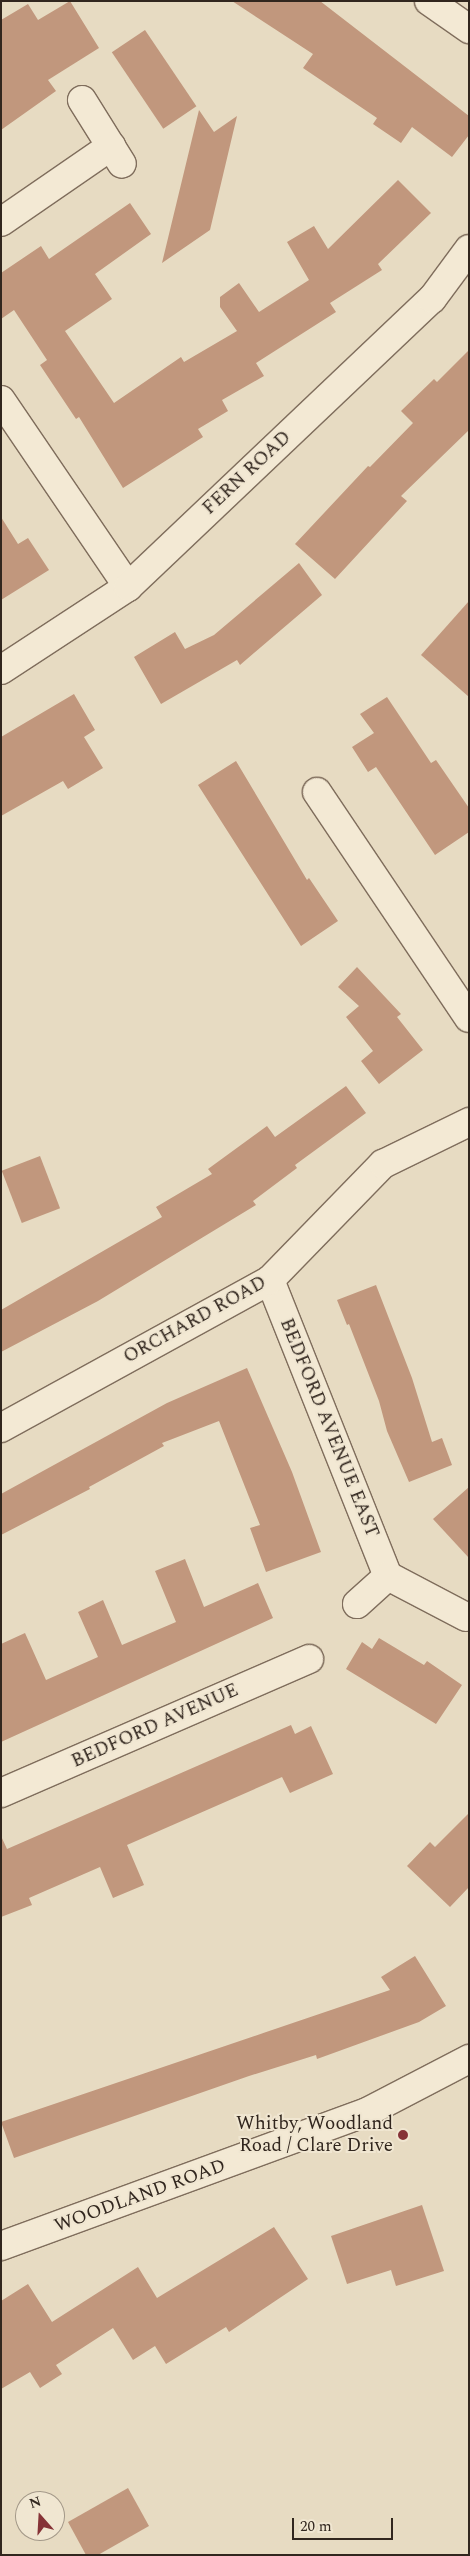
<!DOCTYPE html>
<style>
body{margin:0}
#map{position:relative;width:470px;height:2556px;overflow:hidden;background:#e7dbc2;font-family:Spectral,serif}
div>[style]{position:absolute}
.building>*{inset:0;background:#c1977d;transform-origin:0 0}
.roads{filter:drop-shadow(1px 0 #7f6d5c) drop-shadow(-1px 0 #7f6d5c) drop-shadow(0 1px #7f6d5c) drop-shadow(0 -1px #7f6d5c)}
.minor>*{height:28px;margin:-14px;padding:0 14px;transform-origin:14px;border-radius:14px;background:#f3e9d4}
.tertiary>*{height:28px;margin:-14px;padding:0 14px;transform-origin:14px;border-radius:14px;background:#f3e9d4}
.dots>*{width:14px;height:14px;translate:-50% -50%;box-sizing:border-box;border:2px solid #f0e6d1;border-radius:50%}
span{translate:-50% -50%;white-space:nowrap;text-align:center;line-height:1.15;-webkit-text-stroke:4px #f0e6d1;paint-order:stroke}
.street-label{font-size:19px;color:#31261e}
.poi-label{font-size:19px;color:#31261e}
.right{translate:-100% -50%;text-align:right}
.frame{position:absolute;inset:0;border:2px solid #31261e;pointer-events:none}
.north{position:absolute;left:15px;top:2491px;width:50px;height:50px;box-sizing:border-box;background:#f0e6d1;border:1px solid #a49989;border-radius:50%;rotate:341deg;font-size:14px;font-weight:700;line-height:20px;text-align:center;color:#31261e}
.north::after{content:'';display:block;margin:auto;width:18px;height:22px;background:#863337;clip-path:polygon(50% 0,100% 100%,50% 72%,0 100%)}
.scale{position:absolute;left:292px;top:2518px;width:101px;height:22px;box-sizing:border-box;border:2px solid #31261e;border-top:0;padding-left:6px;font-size:15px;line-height:18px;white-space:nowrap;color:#31261e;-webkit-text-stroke:4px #f0e6d1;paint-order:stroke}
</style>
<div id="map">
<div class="building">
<i style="clip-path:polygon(70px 1px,99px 48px,48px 80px,56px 91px,1px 130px,1px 20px,28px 4px,38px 20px)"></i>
<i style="clip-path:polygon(232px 1px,320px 1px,469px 116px,469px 135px,452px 157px,412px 127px,401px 143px,373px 124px,377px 118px,303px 68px,313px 54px)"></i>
<i style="left:145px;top:30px;width:92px;height:40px;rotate:56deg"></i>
<i style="clip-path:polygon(199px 110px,214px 132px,237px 116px,210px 230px,162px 263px)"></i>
<i style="clip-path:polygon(398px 180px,431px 213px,378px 264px,382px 270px,330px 303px,336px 312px,256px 363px,264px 376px,222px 400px,228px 411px,198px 429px,203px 437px,123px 488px,79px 417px,76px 419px,40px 365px,47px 360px,14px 310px,1px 319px,1px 273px,41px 246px,49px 259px,130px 203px,151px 234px,95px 274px,112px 299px,65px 331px,114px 403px,181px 357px,184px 362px,237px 331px,220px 307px,220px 297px,239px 283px,259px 312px,309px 280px,287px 242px,314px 226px,328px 249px)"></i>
<i style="clip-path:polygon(469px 350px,469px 430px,401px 496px,407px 501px,335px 579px,295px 544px,368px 466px,370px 467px,413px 423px,401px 411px,434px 379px,437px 382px)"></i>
<i style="clip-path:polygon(1px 517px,18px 544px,28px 538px,49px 570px,1px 600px)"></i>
<i style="clip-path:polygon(299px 563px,322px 595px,240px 665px,237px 660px,161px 704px,134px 657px,175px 632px,185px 649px,214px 635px)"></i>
<i style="clip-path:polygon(469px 601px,469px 697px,421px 655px)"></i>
<i style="clip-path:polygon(74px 694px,95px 730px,84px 737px,103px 768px,68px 789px,63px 781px,1px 816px,1px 737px)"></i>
<i style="clip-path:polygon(387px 697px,431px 763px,436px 760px,469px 808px,469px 832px,435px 855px,376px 767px,368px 772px,352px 747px,374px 733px,360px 714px)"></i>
<i style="clip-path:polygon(236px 761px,307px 880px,309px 878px,338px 921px,301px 946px,198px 785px)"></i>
<i style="clip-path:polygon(357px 967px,401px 1014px,397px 1017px,423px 1050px,379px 1084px,361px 1061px,373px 1051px,346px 1017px,359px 1006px,338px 987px)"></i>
<i style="clip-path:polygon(346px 1086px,366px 1113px,295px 1165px,297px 1168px,253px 1201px,256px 1205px,98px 1301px,1px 1352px,1px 1310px,162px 1217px,156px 1207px,212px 1174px,208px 1169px,267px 1126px,275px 1137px)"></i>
<i style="left:40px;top:1156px;width:56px;height:41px;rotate:69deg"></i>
<i style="clip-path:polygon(376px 1285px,412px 1378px,432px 1442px,442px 1438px,452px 1465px,409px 1482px,387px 1431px,379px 1401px,349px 1324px,347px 1325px,337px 1300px)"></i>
<i style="clip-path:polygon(247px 1368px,292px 1472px,321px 1552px,266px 1572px,250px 1528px,260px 1525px,219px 1421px,162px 1443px,164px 1446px,89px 1487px,90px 1489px,1px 1535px,1px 1494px,167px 1403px)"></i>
<i style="clip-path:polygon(469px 1487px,469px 1558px,433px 1519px)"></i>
<i style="clip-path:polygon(185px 1559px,204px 1607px,258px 1583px,273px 1618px,1px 1742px,1px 1644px,25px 1633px,46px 1680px,98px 1657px,78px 1612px,103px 1600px,122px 1645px,176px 1622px,155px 1571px)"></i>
<i style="clip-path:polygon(379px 1638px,424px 1665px,427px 1661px,462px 1685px,436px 1724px,346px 1669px,362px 1642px,372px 1649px)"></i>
<i style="clip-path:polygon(291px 1725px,295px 1734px,311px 1726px,333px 1774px,290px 1793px,282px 1777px,127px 1845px,144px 1885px,113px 1898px,100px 1867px,29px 1898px,32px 1905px,1px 1917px,1px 1836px,7px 1849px)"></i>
<i style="clip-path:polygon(469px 1813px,469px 1887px,450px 1907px,407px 1866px,430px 1842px,435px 1847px)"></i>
<i style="clip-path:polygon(415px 1956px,446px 2006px,419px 2022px,317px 2059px,316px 2055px,249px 2076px,14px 2158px,1px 2122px,390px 1990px,381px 1977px)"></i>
<i style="clip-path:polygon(422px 2205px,444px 2271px,396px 2286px,391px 2270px,347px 2284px,331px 2236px)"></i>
<i style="clip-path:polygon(274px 2227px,308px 2279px,229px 2332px,226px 2327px,166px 2364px,155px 2346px,133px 2360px,113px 2328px,56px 2365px,62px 2374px,40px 2388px,30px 2372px,1px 2389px,1px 2301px,28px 2284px,52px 2322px,138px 2267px,157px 2298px)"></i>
<i style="clip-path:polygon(128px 2488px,149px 2526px,98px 2555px,86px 2555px,68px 2522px)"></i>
</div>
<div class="roads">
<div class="minor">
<i style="left:429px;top:1px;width:49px;rotate:35deg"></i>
<i style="left:82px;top:100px;width:75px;rotate:58deg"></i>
<i style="left:1px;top:222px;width:134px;rotate:-34.6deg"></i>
<i style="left:1px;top:400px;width:226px;rotate:55.8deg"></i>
<i style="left:1px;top:670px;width:152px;rotate:-33.2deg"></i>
<i style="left:128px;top:587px;width:419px;rotate:-43.5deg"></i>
<i style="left:432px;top:299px;width:62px;rotate:-53.5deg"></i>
<i style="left:317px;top:792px;width:272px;rotate:56.1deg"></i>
<i style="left:270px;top:1280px;width:319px;rotate:68.3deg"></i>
<i style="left:388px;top:1576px;width:88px;rotate:27.7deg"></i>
<i style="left:1px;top:1428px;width:307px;rotate:-28.8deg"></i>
<i style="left:270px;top:1280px;width:162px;rotate:-45.8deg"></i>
<i style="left:383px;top:1164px;width:96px;rotate:-26deg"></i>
<i style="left:357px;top:1604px;width:42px;rotate:-42.1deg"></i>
<i style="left:1px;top:1793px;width:336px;rotate:-23.5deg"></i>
</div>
<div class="tertiary">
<i style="left:1px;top:2246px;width:392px;rotate:-20.1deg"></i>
<i style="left:369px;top:2111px;width:113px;rotate:-27.5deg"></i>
</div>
</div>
<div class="dots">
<i style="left:403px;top:2135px;background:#863337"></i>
</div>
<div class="street-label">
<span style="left:247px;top:473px;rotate:-43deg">FERN ROAD</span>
<span style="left:195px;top:1320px;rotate:-29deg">ORCHARD ROAD</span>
<span style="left:329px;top:1428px;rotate:68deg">BEDFORD AVENUE EAST</span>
<span style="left:155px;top:1726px;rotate:-24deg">BEDFORD AVENUE</span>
<span style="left:140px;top:2196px;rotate:-20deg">WOODLAND ROAD</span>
</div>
<div class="poi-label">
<span class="right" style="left:393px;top:2135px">Whitby, Woodland<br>Road / Clare Drive</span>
</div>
<div class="frame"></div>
<div class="north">N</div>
<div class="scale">20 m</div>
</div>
